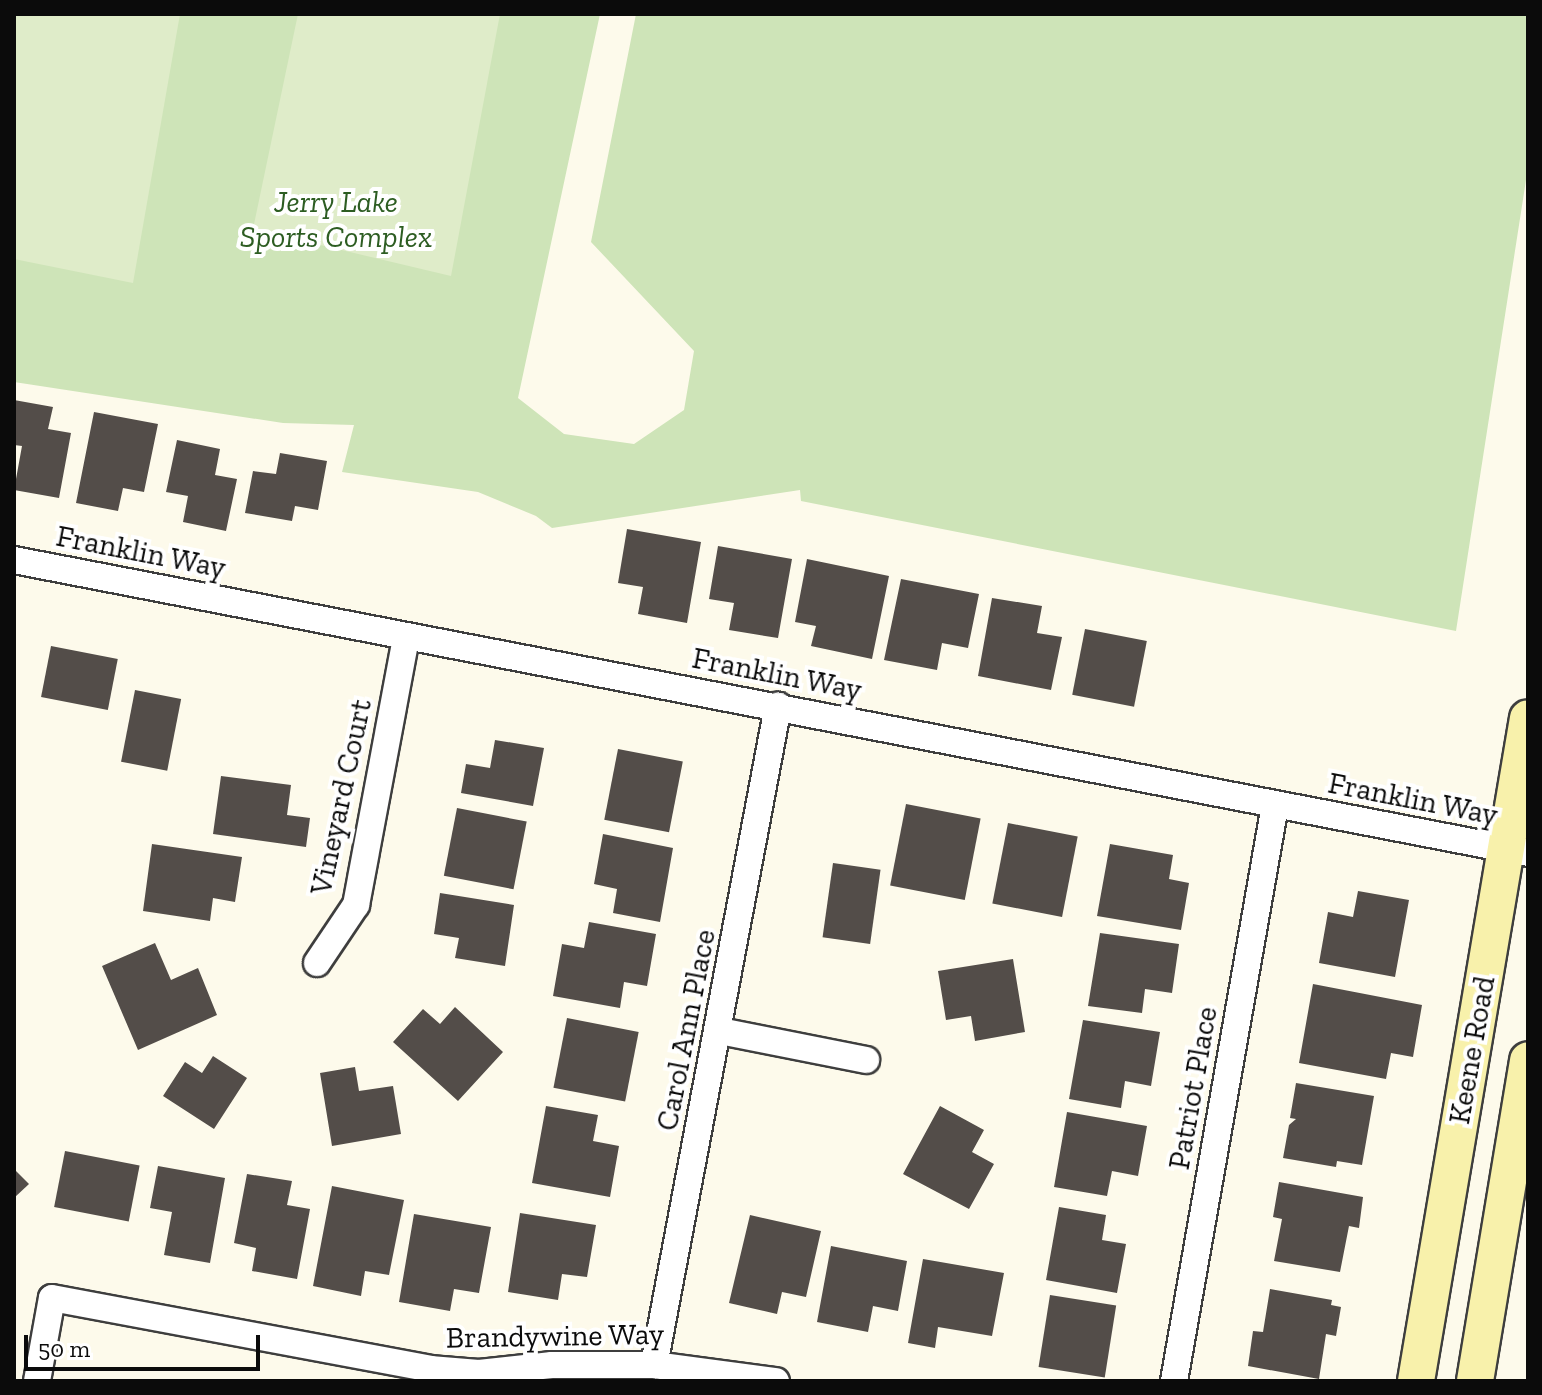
<!DOCTYPE html>
<style>
body{margin:0}
#map{position:relative;width:1542px;height:1395px;overflow:hidden;background:#fdfaeb;font-family:"Zilla Slab",serif}
div>[style]{position:absolute}
.green>*{inset:0;background:#cee4b8}
.pitch>*{inset:0;background:#dfecc9}
.building>*{inset:0;background:#534d49;transform-origin:0 0}
.roads{filter:drop-shadow(2px 0 #3e3e3e) drop-shadow(-2px 0 #3e3e3e) drop-shadow(0 2px #3e3e3e) drop-shadow(0 -2px #3e3e3e)}
.street>*{height:26px;margin:-13px;padding:0 13px;transform-origin:13px;border-radius:13px;background:#fff}
.secondary>*{height:36px;margin:-18px;padding:0 18px;transform-origin:18px;border-radius:18px;background:#f8f1ab}
span{translate:-50% -50%;white-space:nowrap;text-align:center;line-height:1.15;-webkit-text-stroke:8px #fff;paint-order:stroke}
.park-label{font-size:30px;color:#2d5d22;font-style:italic}
.street-label{font-size:30px;color:#0b0b0b}
.frame{position:absolute;inset:0;border:16px solid #0b0b0b;pointer-events:none}
.scale{position:absolute;left:24px;top:1335px;width:236px;height:36px;box-sizing:border-box;border:4px solid #0b0b0b;border-top:0;padding-left:10px;font-size:24px;line-height:28px;white-space:nowrap;color:#0b0b0b;-webkit-text-stroke:6px #fff;paint-order:stroke}
</style>
<div id="map">
<div class="green">
<i style="clip-path:polygon(14px 14px,600px 14px,518px 398px,564px 434px,634px 444px,684px 410px,694px 351px,591px 242px,636px 14px,1528px 14px,1528px 167px,1456px 631px,801px 501px,800px 490px,552px 528px,536px 516px,478px 492px,342px 472px,354px 425px,283px 423px,14px 382px)"></i>
</div>
<div class="pitch">
<i style="clip-path:polygon(14px 14px,180px 14px,133px 283px,14px 259px)"></i>
<i style="clip-path:polygon(298px 14px,500px 14px,451px 276px,253px 229px)"></i>
</div>
<div class="building">
<i style="clip-path:polygon(14px 400px,53px 407px,48px 429px,71px 433px,59px 498px,14px 490px,22px 446px,14px 445px)"></i>
<i style="clip-path:polygon(94px 412px,158px 424px,144px 492px,123px 488px,118px 511px,76px 503px)"></i>
<i style="clip-path:polygon(177px 440px,220px 449px,215px 475px,237px 479px,226px 531px,183px 522px,188px 496px,166px 492px)"></i>
<i style="clip-path:polygon(280px 453px,327px 461px,318px 510px,295px 506px,292px 521px,245px 513px,253px 471px,276px 474px)"></i>
<i style="clip-path:polygon(627px 529px,701px 542px,687px 623px,638px 614px,643px 587px,618px 583px)"></i>
<i style="clip-path:polygon(718px 546px,792px 559px,778px 638px,729px 630px,734px 603px,709px 599px)"></i>
<i style="clip-path:polygon(807px 559px,889px 576px,872px 659px,811px 646px,816px 626px,795px 622px)"></i>
<i style="clip-path:polygon(901px 579px,979px 594px,968px 648px,942px 643px,937px 670px,884px 660px)"></i>
<i style="clip-path:polygon(992px 598px,1042px 606px,1037px 633px,1062px 637px,1051px 690px,978px 676px)"></i>
<i style="left:1085px;top:629px;width:63px;height:67px;rotate:11deg"></i>
<i style="left:51px;top:646px;width:68px;height:52px;rotate:11deg"></i>
<i style="left:135px;top:690px;width:47px;height:73px;rotate:11deg"></i>
<i style="clip-path:polygon(495px 740px,544px 748px,533px 806px,461px 793px,466px 764px,490px 768px)"></i>
<i style="left:618px;top:749px;width:66px;height:72px;rotate:11deg"></i>
<i style="clip-path:polygon(221px 776px,291px 785px,287px 815px,310px 818px,306px 847px,213px 834px)"></i>
<i style="left:906px;top:804px;width:76px;height:83px;rotate:11deg"></i>
<i style="left:457px;top:808px;width:71px;height:69px;rotate:11deg"></i>
<i style="left:1008px;top:823px;width:71px;height:82px;rotate:11deg"></i>
<i style="clip-path:polygon(603px 834px,673px 848px,660px 922px,613px 913px,617px 889px,594px 884px)"></i>
<i style="clip-path:polygon(152px 844px,242px 857px,235px 902px,213px 898px,210px 921px,143px 911px)"></i>
<i style="clip-path:polygon(1110px 844px,1173px 855px,1169px 879px,1189px 883px,1181px 930px,1097px 916px)"></i>
<i style="left:833px;top:863px;width:48px;height:75px;rotate:8deg"></i>
<i style="clip-path:polygon(1358px 891px,1409px 900px,1395px 977px,1319px 963px,1328px 912px,1353px 917px)"></i>
<i style="clip-path:polygon(440px 893px,514px 905px,505px 966px,455px 958px,459px 938px,434px 934px)"></i>
<i style="clip-path:polygon(589px 922px,656px 934px,647px 986px,624px 982px,620px 1008px,553px 996px,562px 944px,584px 948px)"></i>
<i style="clip-path:polygon(1100px 933px,1179px 944px,1172px 993px,1145px 989px,1142px 1013px,1088px 1006px)"></i>
<i style="clip-path:polygon(155px 943px,171px 980px,198px 968px,217px 1015px,138px 1050px,102px 966px)"></i>
<i style="clip-path:polygon(1013px 959px,1025px 1032px,975px 1041px,971px 1016px,946px 1020px,938px 971px)"></i>
<i style="clip-path:polygon(1313px 984px,1422px 1005px,1413px 1057px,1391px 1053px,1386px 1079px,1299px 1063px)"></i>
<i style="clip-path:polygon(455px 1007px,503px 1052px,458px 1101px,393px 1042px,423px 1009px,440px 1024px)"></i>
<i style="left:567px;top:1018px;width:73px;height:71px;rotate:11deg"></i>
<i style="clip-path:polygon(1083px 1020px,1160px 1032px,1151px 1086px,1125px 1081px,1121px 1108px,1069px 1099px)"></i>
<i style="clip-path:polygon(213px 1056px,247px 1078px,214px 1129px,163px 1096px,185px 1062px,202px 1073px)"></i>
<i style="clip-path:polygon(355px 1067px,359px 1091px,393px 1086px,401px 1134px,332px 1146px,320px 1073px)"></i>
<i style="clip-path:polygon(1296px 1083px,1374px 1096px,1362px 1165px,1337px 1161px,1336px 1167px,1283px 1158px,1289px 1125px,1296px 1119px,1290px 1118px)"></i>
<i style="clip-path:polygon(546px 1106px,598px 1115px,593px 1141px,619px 1146px,610px 1197px,532px 1183px)"></i>
<i style="clip-path:polygon(940px 1106px,984px 1130px,972px 1152px,994px 1164px,969px 1209px,903px 1174px)"></i>
<i style="clip-path:polygon(1067px 1112px,1147px 1126px,1138px 1176px,1112px 1171px,1107px 1196px,1054px 1187px)"></i>
<i style="left:65px;top:1151px;width:76px;height:57px;rotate:11deg"></i>
<i style="clip-path:polygon(158px 1166px,225px 1178px,210px 1263px,164px 1255px,172px 1212px,150px 1208px)"></i>
<i style="clip-path:polygon(14px 1169px,29px 1184px,14px 1198px)"></i>
<i style="clip-path:polygon(247px 1174px,292px 1181px,287px 1205px,310px 1209px,297px 1279px,252px 1271px,256px 1248px,234px 1243px)"></i>
<i style="clip-path:polygon(1279px 1182px,1363px 1197px,1359px 1228px,1349px 1226px,1340px 1272px,1274px 1261px,1282px 1219px,1273px 1217px)"></i>
<i style="clip-path:polygon(332px 1186px,404px 1200px,389px 1275px,365px 1271px,361px 1296px,313px 1286px)"></i>
<i style="clip-path:polygon(1059px 1207px,1106px 1215px,1102px 1240px,1126px 1244px,1117px 1293px,1046px 1280px)"></i>
<i style="clip-path:polygon(520px 1213px,596px 1225px,587px 1277px,562px 1274px,558px 1300px,508px 1292px)"></i>
<i style="clip-path:polygon(414px 1214px,491px 1227px,479px 1293px,454px 1289px,450px 1311px,399px 1302px)"></i>
<i style="clip-path:polygon(750px 1215px,821px 1231px,806px 1297px,782px 1292px,777px 1314px,729px 1303px)"></i>
<i style="clip-path:polygon(831px 1246px,907px 1261px,898px 1311px,873px 1306px,868px 1332px,817px 1322px)"></i>
<i style="clip-path:polygon(923px 1259px,1004px 1273px,992px 1336px,938px 1327px,935px 1348px,908px 1343px)"></i>
<i style="clip-path:polygon(1270px 1289px,1332px 1300px,1331px 1305px,1341px 1307px,1336px 1336px,1326px 1334px,1319px 1379px,1248px 1366px,1253px 1331px,1263px 1332px)"></i>
<i style="left:1050px;top:1295px;width:67px;height:73px;rotate:9deg"></i>
</div>
<div class="roads">
<div class="street">
<i style="left:14px;top:560px;width:1542px;rotate:10.95deg"></i>
<i style="left:317px;top:963px;width:70px;rotate:-56.1deg"></i>
<i style="left:356px;top:905px;width:273px;rotate:-79.4deg"></i>
<i style="left:720px;top:1031px;width:149px;rotate:11.2deg"></i>
<i style="left:654px;top:1365px;width:671px;rotate:-79.34deg"></i>
<i style="left:37px;top:1381px;width:84px;rotate:-79.8deg"></i>
<i style="left:52px;top:1298px;width:385px;rotate:10.6deg"></i>
<i style="left:430px;top:1369px;width:49px;rotate:4.7deg"></i>
<i style="left:479px;top:1373px;width:73px;rotate:-6.3deg"></i>
<i style="left:552px;top:1365px;width:102px"></i>
<i style="left:654px;top:1365px;width:123px;rotate:7.5deg"></i>
<i style="left:1174px;top:1381px;width:585px;rotate:-80.05deg"></i>
</div>
<div class="secondary">
<i style="left:1416px;top:1381px;width:672px;rotate:-80.41deg"></i>
<i style="left:1475px;top:1381px;width:325px;rotate:-80.6deg"></i>
</div>
</div>
<div class="park-label">
<span style="left:336px;top:219px">Jerry Lake<br>Sports Complex</span>
</div>
<div class="street-label">
<span style="left:141px;top:552px;rotate:11deg">Franklin Way</span>
<span style="left:777px;top:674px;rotate:11deg">Franklin Way</span>
<span style="left:341px;top:797px;rotate:-78deg">Vineyard Court</span>
<span style="left:1413px;top:799px;rotate:11deg">Franklin Way</span>
<span style="left:686px;top:1030px;rotate:-79deg">Carol Ann Place</span>
<span style="left:1472px;top:1050px;rotate:-80deg">Keene Road</span>
<span style="left:1193px;top:1088px;rotate:-80deg">Patriot Place</span>
<span style="left:555px;top:1336px;rotate:-1deg">Brandywine Way</span>
</div>
<div class="frame"></div>
<div class="scale">50 m</div>
</div>
